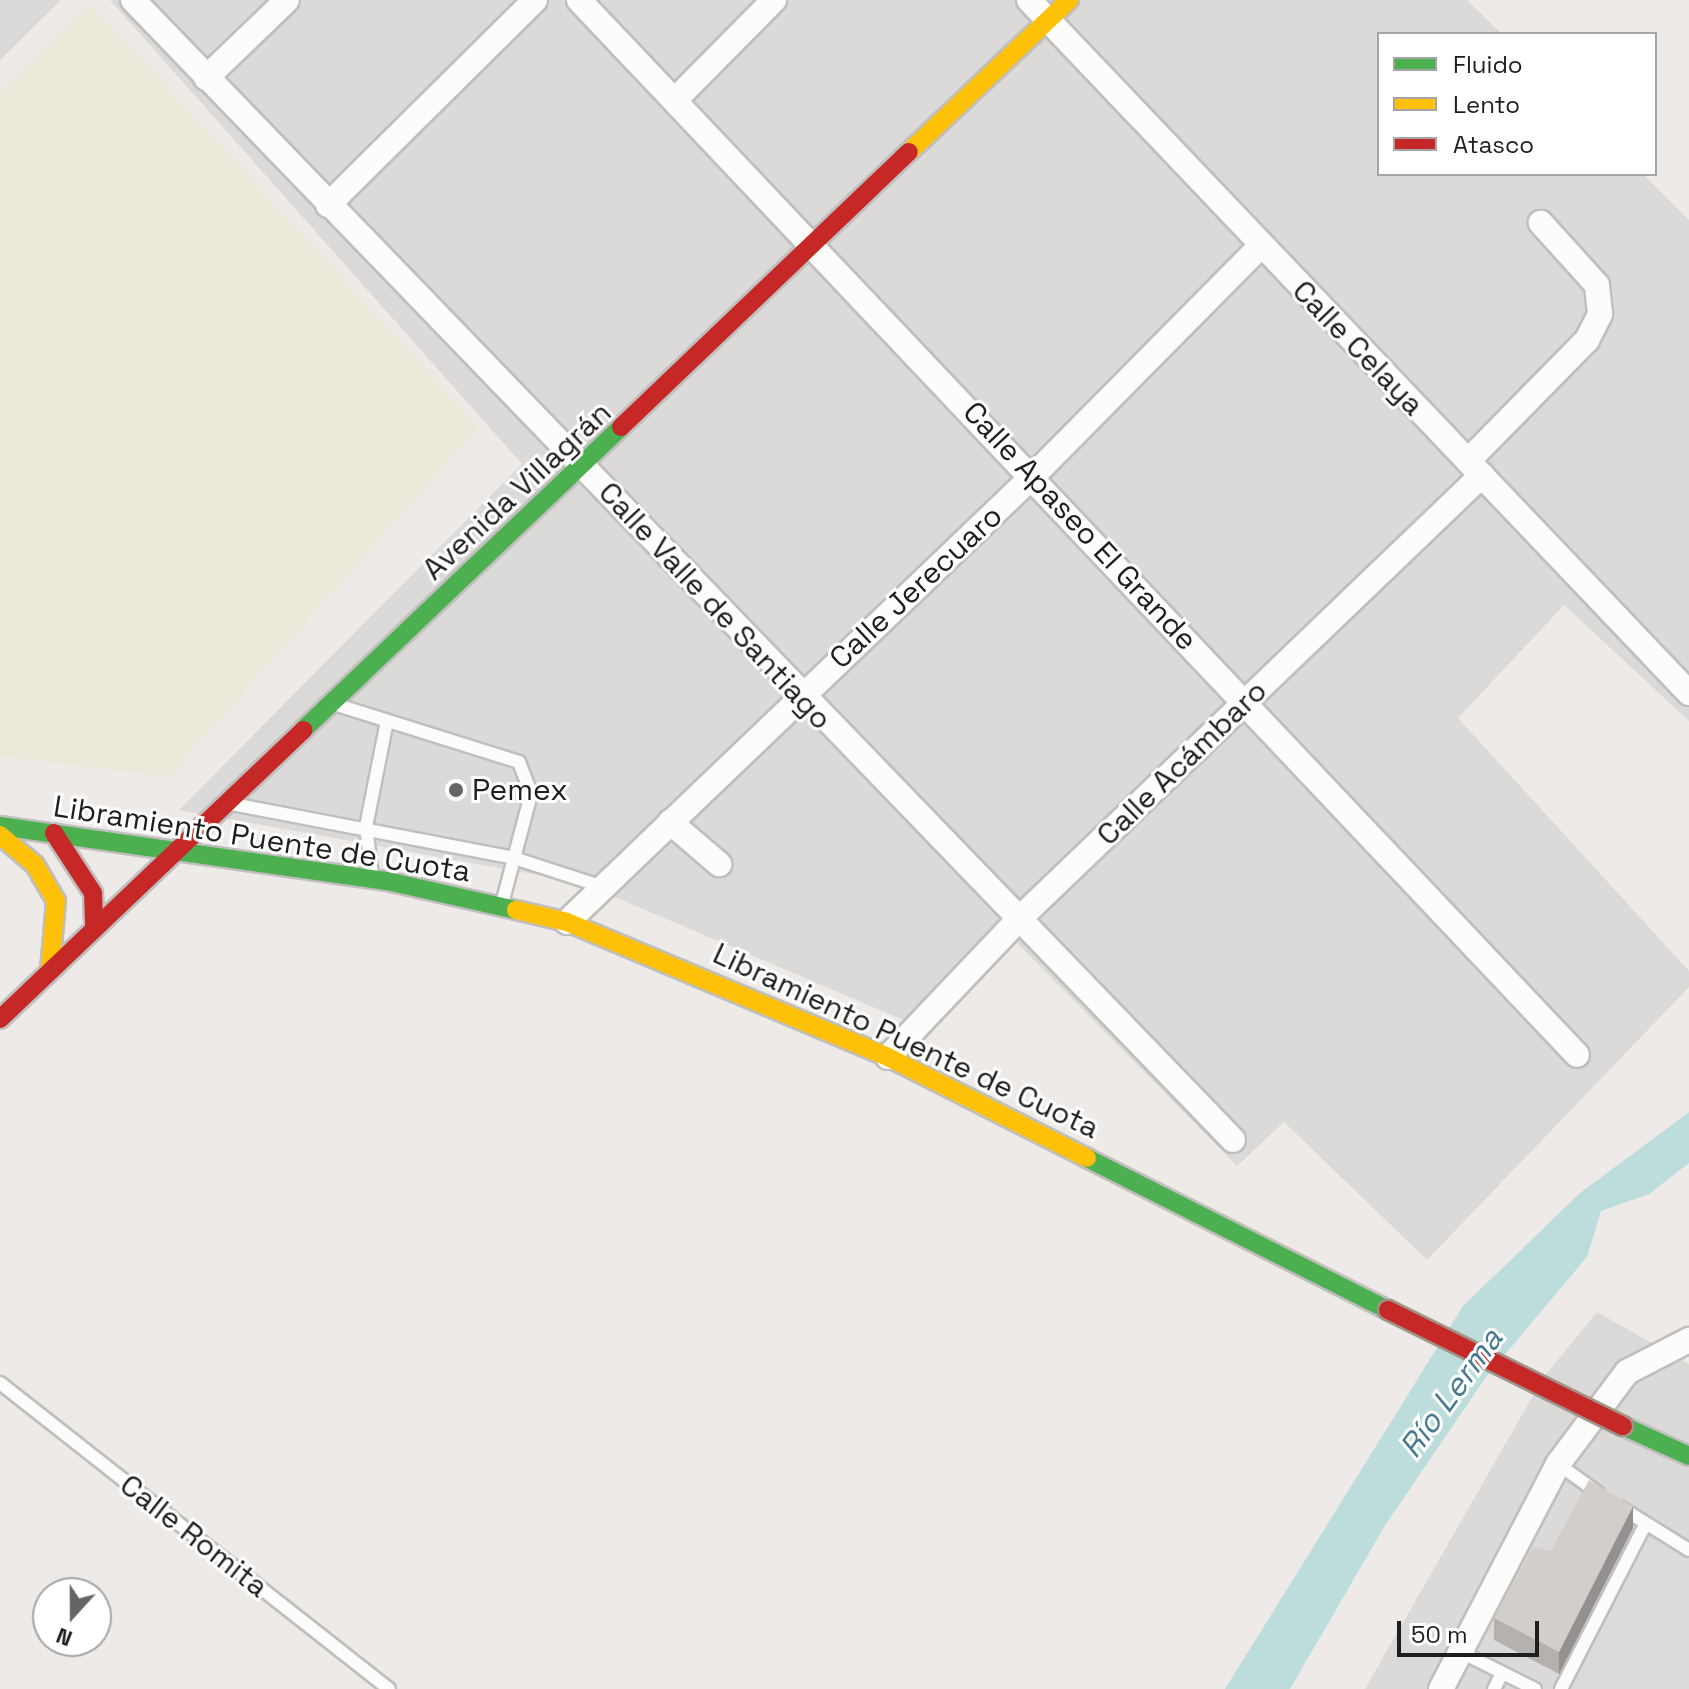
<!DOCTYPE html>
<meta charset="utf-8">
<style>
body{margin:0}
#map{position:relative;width:1689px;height:1689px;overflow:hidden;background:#edeae7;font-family:"Space Grotesk",sans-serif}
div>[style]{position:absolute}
.residential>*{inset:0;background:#dcdad9}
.farmland>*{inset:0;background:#ece9db}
.parking>*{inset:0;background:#dddbda}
.water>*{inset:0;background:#bddddd}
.roads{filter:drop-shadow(2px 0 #c0bfbd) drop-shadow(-2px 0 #c0bfbd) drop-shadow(0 2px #c0bfbd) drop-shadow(0 -2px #c0bfbd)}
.lane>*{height:12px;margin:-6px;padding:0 6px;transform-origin:6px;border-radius:6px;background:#fcfcfb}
.street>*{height:24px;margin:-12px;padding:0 12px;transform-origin:12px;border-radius:12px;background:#fcfcfb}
.fast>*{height:18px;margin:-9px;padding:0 9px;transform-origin:9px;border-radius:9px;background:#4caf50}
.slow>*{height:18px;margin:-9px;padding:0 9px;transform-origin:9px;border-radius:9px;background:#ffc107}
.jam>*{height:18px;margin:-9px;padding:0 9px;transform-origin:9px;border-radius:9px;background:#c62828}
.bridges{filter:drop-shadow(2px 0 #a19386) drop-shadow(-2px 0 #a19386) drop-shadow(0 2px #a19386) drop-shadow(0 -2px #a19386)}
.jam-bridge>*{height:18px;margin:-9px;padding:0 9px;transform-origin:9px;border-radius:9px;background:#c62828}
.wall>*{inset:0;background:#b5b1af}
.shaded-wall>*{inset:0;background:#93908f}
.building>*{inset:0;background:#d2cecc}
.dots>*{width:22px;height:22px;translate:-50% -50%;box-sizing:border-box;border:4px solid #fff;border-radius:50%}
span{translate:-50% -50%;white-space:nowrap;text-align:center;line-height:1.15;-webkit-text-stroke:6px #fff;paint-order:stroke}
.street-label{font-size:30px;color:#1e1e1e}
.poi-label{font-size:30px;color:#1e1e1e}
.left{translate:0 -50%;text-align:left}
.water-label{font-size:32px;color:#477a90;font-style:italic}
.legend{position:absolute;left:1377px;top:32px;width:280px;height:144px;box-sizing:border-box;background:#fff;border:2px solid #a5a5a5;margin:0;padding:10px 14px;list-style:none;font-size:24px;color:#1e1e1e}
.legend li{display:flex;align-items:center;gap:16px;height:40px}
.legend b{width:40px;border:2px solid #a5a5a5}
.north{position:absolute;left:32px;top:1577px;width:80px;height:80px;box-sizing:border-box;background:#fff;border:2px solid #a5a5a5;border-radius:50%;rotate:201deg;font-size:22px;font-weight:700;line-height:32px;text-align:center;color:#1e1e1e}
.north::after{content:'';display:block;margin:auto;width:28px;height:36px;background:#666564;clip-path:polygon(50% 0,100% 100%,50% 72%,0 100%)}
.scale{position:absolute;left:1397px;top:1621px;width:142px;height:36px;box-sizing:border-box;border:4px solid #1e1e1e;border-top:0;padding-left:10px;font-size:24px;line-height:28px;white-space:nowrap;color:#1e1e1e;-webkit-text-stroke:6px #fff;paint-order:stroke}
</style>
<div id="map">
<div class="residential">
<i style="clip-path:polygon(0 0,61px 0,0 60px)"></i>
<i style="clip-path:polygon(110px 0,1467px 0,1502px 34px,1379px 34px,1379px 174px,1643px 174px,1689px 220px,1689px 721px,1564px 605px,1458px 718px,1689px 971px,1689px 987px,1427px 1260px,1284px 1122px,1237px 1166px,1012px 938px,927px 1030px,582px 883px,179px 810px,522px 464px)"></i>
<i style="clip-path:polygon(1597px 1312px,1689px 1364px,1689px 1689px,1365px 1689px,1543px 1378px)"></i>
</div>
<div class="farmland">
<i style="clip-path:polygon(91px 4px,479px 427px,169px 777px,0 756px,0 94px)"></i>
</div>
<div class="parking">
<i style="clip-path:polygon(1639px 1531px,1689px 1558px,1689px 1689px,1530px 1689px,1536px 1678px,1552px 1687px)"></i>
</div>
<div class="water">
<i style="clip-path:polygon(1689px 1112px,1689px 1163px,1649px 1194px,1601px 1211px,1587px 1257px,1486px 1377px,1384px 1527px,1290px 1689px,1225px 1689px,1463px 1306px,1580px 1193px)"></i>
</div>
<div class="roads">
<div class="lane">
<i style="left:334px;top:704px;width:194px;rotate:17.4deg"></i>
<i style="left:519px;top:762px;width:34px;rotate:69deg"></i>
<i style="left:531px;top:794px;width:114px;rotate:104.8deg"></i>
<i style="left:232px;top:804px;width:287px;rotate:10.8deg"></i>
<i style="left:514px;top:858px;width:94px;rotate:18deg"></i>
<i style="left:372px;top:875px;width:48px;rotate:-97.1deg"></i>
<i style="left:366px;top:827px;width:108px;rotate:-78.8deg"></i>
<i style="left:0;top:1383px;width:495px;rotate:38.2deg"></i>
<i style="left:1558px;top:1464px;width:49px;rotate:35.9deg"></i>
<i style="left:1620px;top:1507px;width:81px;rotate:31.9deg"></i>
<i style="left:1459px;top:1651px;width:85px;rotate:26.6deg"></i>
<i style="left:1494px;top:1689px;width:18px;rotate:-63deg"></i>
<i style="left:1561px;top:1689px;width:186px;rotate:-62.9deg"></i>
</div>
<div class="street">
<i style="left:133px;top:0;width:1584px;rotate:46.02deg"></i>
<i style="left:579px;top:0;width:1452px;rotate:46.59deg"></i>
<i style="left:1029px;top:0;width:957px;rotate:46.4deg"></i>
<i style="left:206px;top:78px;width:112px;rotate:-43.9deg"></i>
<i style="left:675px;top:100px;width:141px;rotate:-45.3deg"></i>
<i style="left:328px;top:205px;width:291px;rotate:-44.7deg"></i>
<i style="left:1468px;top:461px;width:170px;rotate:-45.5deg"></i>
<i style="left:1587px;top:340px;width:29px;rotate:-63deg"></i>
<i style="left:1600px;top:314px;width:29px;rotate:-96deg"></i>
<i style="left:1597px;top:285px;width:84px;rotate:-132.1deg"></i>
<i style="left:670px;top:822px;width:65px;rotate:40.6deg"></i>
<i style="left:567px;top:922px;width:646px;rotate:-43.75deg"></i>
<i style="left:1034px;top:475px;width:321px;rotate:-45.3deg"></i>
<i style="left:888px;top:1057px;width:189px;rotate:-46.5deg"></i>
<i style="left:1018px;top:920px;width:643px;rotate:-43.8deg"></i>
<i style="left:1441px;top:1689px;width:254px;rotate:-62.5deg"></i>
<i style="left:1558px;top:1464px;width:115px;rotate:-53.1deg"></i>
<i style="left:1627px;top:1372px;width:70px;rotate:-27.3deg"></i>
</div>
<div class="fast">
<i style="left:303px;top:730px;width:439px;rotate:-43.6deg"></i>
<i style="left:0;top:826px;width:391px;rotate:8.1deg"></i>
<i style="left:387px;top:881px;width:132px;rotate:12.7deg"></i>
<i style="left:1087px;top:1158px;width:337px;rotate:26.8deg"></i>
<i style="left:1623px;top:1426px;width:72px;rotate:24.4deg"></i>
</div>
<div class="slow">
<i style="left:909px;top:152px;width:221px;rotate:-43.5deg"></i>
<i style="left:0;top:835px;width:46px;rotate:40.6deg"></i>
<i style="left:35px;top:865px;width:42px;rotate:59.7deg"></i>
<i style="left:56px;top:901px;width:69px;rotate:95deg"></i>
<i style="left:516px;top:910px;width:52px;rotate:13.2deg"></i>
<i style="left:567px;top:922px;width:348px;rotate:22.8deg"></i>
<i style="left:888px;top:1057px;width:223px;rotate:26.9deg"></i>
</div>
<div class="jam">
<i style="left:621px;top:427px;width:398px;rotate:-43.7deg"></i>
<i style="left:54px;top:833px;width:72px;rotate:57deg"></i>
<i style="left:93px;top:893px;width:34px;rotate:88deg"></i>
<i style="left:0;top:1019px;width:419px;rotate:-43.6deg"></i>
</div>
</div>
<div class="bridges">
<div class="jam-bridge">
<i style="left:1388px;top:1310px;width:262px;rotate:26.3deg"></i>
</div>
</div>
<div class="wall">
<i style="clip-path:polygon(1633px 1528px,1559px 1674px,1494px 1640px,1494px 1618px,1551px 1551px)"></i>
</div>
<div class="shaded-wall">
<i style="clip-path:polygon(1633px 1506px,1633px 1528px,1559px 1674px,1559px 1652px)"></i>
</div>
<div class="building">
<i style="clip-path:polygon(1589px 1480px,1633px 1506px,1559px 1652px,1494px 1618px,1533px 1547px,1551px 1551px)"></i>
</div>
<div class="dots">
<i style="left:456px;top:790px;background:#666564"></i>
</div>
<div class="street-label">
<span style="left:1358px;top:348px;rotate:46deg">Calle Celaya</span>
<span style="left:517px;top:491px;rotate:-43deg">Avenida Villagrán</span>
<span style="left:1080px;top:526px;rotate:47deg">Calle Apaseo El Grande</span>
<span style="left:916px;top:587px;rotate:-43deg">Calle Jerecuaro</span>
<span style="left:715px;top:606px;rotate:47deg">Calle Valle de Santiago</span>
<span style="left:1182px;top:763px;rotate:-44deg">Calle Acámbaro</span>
<span style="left:262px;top:839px;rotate:9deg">Libramiento Puente de Cuota</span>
<span style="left:906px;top:1041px;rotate:25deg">Libramiento Puente de Cuota</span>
<span style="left:194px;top:1536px;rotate:38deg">Calle Romita</span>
</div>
<div class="poi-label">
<span class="left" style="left:472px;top:790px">Pemex</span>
</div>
<div class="water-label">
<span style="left:1451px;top:1393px;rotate:-54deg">Río Lerma</span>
</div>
<ul class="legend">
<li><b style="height:10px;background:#4caf50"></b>Fluido</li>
<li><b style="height:10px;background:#ffc107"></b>Lento</li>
<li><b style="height:10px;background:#c62828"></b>Atasco</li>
</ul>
<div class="north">N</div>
<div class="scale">50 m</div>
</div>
